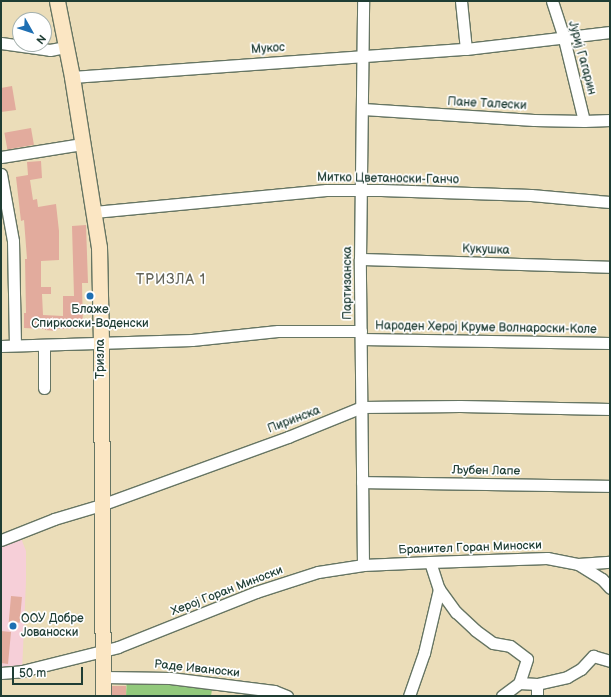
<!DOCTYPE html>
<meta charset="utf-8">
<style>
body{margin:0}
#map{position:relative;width:611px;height:697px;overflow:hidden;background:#ebddb9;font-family:"Balsamiq Sans",sans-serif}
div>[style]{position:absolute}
.built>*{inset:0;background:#f6cfd8}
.green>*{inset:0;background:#92c97c}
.building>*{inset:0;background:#e2ab9d;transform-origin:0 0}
.roads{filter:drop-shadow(1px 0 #667563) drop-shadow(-1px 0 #667563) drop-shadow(0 1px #667563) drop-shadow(0 -1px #667563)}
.street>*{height:11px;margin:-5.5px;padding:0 5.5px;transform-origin:5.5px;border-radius:5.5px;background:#fff}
.secondary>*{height:15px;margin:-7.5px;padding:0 7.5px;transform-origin:7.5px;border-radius:7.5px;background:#fbe6c3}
.dots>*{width:11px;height:11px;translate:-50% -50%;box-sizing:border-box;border:2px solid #fff;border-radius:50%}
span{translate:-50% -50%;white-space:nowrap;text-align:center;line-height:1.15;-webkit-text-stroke:3.5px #fff;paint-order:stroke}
.street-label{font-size:12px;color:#1f3d34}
.poi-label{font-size:12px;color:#1f3d34}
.left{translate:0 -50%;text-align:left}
.quarter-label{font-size:14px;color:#636459;letter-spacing:1px}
.frame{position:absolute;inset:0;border:2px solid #1f3d34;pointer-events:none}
.north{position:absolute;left:12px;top:12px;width:40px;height:40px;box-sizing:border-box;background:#fff;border:1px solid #a5b1ae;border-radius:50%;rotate:129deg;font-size:11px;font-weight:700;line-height:16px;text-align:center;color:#1f3d34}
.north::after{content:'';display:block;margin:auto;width:14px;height:18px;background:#1f6fb2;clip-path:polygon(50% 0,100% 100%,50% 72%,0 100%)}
.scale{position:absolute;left:12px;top:667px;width:71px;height:18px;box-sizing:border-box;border:2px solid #1f3d34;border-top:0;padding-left:5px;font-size:12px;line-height:14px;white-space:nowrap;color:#1f3d34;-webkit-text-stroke:3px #fff;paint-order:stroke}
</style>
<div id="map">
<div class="built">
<i style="clip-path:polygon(19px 533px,26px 551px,26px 581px,22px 671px,1px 673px,1px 540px)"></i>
</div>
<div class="green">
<i style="clip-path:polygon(127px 677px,213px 683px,211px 696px,126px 696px)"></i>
</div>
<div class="building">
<i style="clip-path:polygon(12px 86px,16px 110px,1px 112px,1px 88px)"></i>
<i style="left:31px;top:128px;width:17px;height:27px;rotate:80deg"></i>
<i style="clip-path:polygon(41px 161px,42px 178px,30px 180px,33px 200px,37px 199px,38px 207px,56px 204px,59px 231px,59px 260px,41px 261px,41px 287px,51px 287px,51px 294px,42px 294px,43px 315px,63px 316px,63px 296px,74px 296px,72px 226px,86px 225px,88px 283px,82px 283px,83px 328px,57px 329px,56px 331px,45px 330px,45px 329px,24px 328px,24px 313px,26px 313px,25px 259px,27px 259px,24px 220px,21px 221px,16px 177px,28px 175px,27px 162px)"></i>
<i style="left:11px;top:596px;width:11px;height:26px;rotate:5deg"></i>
<i style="clip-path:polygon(1px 631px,11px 632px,8px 664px,1px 663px)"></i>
<i style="left:112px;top:686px;width:14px;height:10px"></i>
</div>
<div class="roads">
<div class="street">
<i style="left:461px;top:1px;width:48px;rotate:84.1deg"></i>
<i style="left:552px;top:1px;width:40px;rotate:72deg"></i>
<i style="left:564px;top:39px;width:84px;rotate:76.3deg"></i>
<i style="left:1px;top:43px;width:49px;rotate:8.1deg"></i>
<i style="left:50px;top:50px;width:16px;rotate:-11deg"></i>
<i style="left:72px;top:77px;width:395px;rotate:-4.1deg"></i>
<i style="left:466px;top:49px;width:145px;rotate:-6.7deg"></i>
<i style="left:363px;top:109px;width:171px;rotate:3.7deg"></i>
<i style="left:534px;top:120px;width:50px;rotate:1.1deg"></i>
<i style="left:584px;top:121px;width:26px;rotate:-2deg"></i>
<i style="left:1px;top:157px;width:82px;rotate:-9.1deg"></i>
<i style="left:1px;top:174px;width:68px;rotate:79.8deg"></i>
<i style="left:13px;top:241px;width:104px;rotate:88.9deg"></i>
<i style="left:94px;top:212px;width:233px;rotate:-5.4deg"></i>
<i style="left:326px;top:190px;width:55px"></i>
<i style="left:381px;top:190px;width:150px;rotate:1.9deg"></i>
<i style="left:531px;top:195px;width:79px;rotate:5.1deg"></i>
<i style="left:360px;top:259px;width:250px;rotate:1.8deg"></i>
<i style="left:361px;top:339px;width:249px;rotate:0.9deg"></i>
<i style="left:1px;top:346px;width:191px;rotate:-1.8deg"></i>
<i style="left:192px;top:340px;width:86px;rotate:-6deg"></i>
<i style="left:278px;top:331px;width:83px"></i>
<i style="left:44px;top:388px;width:43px;rotate:-90deg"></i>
<i style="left:362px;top:482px;width:248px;rotate:0.9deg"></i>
<i style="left:1px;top:540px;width:57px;rotate:-21.6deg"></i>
<i style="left:54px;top:519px;width:49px;rotate:-16.6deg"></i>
<i style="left:101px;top:505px;width:199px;rotate:-20deg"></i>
<i style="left:288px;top:437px;width:80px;rotate:-22.1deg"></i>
<i style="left:362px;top:407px;width:98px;rotate:-0.6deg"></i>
<i style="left:460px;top:406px;width:150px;rotate:1.1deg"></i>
<i style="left:430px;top:562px;width:28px;rotate:72deg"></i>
<i style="left:439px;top:589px;width:29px;rotate:54deg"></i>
<i style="left:456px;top:612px;width:26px;rotate:43deg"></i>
<i style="left:475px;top:630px;width:22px;rotate:36deg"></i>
<i style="left:493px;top:643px;width:17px;rotate:10deg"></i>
<i style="left:510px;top:646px;width:21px;rotate:37deg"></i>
<i style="left:527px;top:659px;width:25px;rotate:108deg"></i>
<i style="left:578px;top:564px;width:28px;rotate:32deg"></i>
<i style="left:602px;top:579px;width:12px;rotate:48deg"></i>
<i style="left:363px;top:565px;width:306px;rotate:-90.6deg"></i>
<i style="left:360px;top:259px;width:258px;rotate:-89.3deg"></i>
<i style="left:1px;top:673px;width:21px;rotate:-5deg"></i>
<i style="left:22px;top:671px;width:99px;rotate:-14deg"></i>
<i style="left:118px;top:647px;width:149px;rotate:-21.7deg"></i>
<i style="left:256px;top:592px;width:65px;rotate:-17.9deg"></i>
<i style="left:318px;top:572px;width:46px;rotate:-8.8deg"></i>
<i style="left:363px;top:565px;width:67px;rotate:-2.6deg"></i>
<i style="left:430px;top:562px;width:117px;rotate:-2deg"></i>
<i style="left:547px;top:558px;width:32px;rotate:11deg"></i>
<i style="left:578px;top:564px;width:32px;rotate:-4deg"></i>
<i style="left:103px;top:677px;width:67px;rotate:0.9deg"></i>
<i style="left:170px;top:678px;width:105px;rotate:7.1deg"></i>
<i style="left:274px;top:691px;width:14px;rotate:21deg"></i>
<i style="left:537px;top:684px;width:12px;rotate:90deg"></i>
<i style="left:409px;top:696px;width:46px;rotate:-70.8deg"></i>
<i style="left:424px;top:653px;width:66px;rotate:-76.8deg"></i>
<i style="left:502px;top:696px;width:21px;rotate:-37deg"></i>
<i style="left:519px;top:683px;width:18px;rotate:3deg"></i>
<i style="left:537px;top:684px;width:31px;rotate:-13deg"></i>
<i style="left:567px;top:677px;width:16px;rotate:-30deg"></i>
<i style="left:581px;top:669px;width:18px;rotate:-47deg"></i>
<i style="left:593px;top:656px;width:18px;rotate:16deg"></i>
</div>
<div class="secondary">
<i style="left:57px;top:1px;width:77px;rotate:78.8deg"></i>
<i style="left:72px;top:77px;width:172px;rotate:81deg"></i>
<i style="left:99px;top:247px;width:97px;rotate:88.8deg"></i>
<i style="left:101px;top:344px;width:352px;rotate:89.7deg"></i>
</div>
</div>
<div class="dots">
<i style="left:90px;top:296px;background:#1f6fb2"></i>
<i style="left:13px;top:626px;background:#1f6fb2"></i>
</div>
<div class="street-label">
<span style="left:268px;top:49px;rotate:-4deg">Мукос</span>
<span style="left:582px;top:58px;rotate:75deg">Јуриј Гагарин</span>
<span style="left:487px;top:104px;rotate:3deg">Пане Талески</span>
<span style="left:388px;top:179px;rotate:1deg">Митко Цветаноски-Ганчо</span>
<span style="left:486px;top:250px;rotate:2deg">Кукушка</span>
<span style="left:348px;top:283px;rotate:-90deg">Партизанска</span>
<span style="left:486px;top:328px;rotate:1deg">Народен Херој Круме Волнароски-Коле</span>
<span style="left:101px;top:359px;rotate:-90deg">Тризла</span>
<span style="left:294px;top:420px;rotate:-21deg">Пиринска</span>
<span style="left:486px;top:471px;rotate:1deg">Љубен Лапе</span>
<span style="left:470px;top:548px;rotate:-2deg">Бранител Горан Миноски</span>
<span style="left:227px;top:591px;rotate:-21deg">Херој Горан Миноски</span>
<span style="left:197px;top:669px;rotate:6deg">Раде Иваноски</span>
</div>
<div class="poi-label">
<span style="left:90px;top:317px">Блаже<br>Спиркоски-Воденски</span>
<span class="left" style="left:21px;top:626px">ООУ Добре<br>Јованоски</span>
</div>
<div class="quarter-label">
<span style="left:171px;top:280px">ТРИЗЛА 1</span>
</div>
<div class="frame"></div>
<div class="north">N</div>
<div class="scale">50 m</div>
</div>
